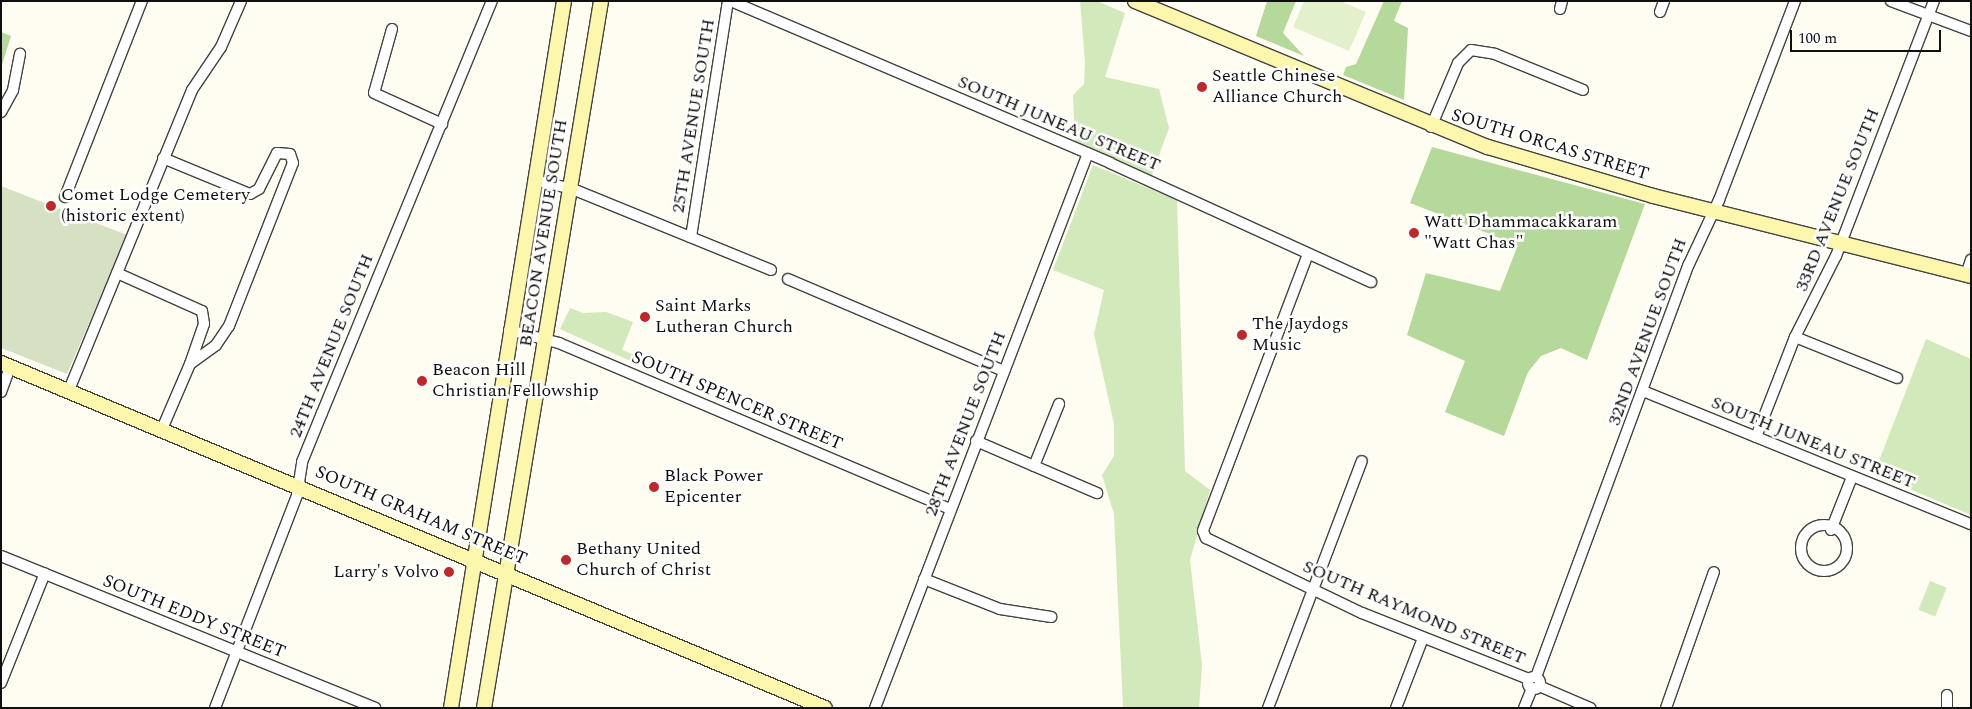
<!DOCTYPE html>
<style>
body{margin:0}
#map{position:relative;width:1972px;height:709px;overflow:hidden;background:#fffcf1;font-family:Spectral,serif}
div>[style]{position:absolute}
.green>*{inset:0;background:#d1e9bb;transform-origin:0 0}
.forest>*{inset:0;background:#b4d99a}
.cemetery>*{inset:0;background:#d5e1c2}
.pitch>*{inset:0;background:#e2f0cc}
.roads{filter:drop-shadow(1px 0 #424242) drop-shadow(-1px 0 #424242) drop-shadow(0 1px #424242) drop-shadow(0 -1px #424242)}
.street>*{height:10px;margin:-5px;padding:0 5px;transform-origin:5px;border-radius:5px;background:#fff}
.street>.ring{margin:-5px;padding:0;box-sizing:content-box;background:none;border:10px solid #fff;border-radius:50%}
.secondary>*{height:14px;margin:-7px;padding:0 7px;transform-origin:7px;border-radius:7px;background:#fdf7ad}
.dots>*{width:14px;height:14px;translate:-50% -50%;box-sizing:border-box;border:2px solid #fff;border-radius:50%}
span{translate:-50% -50%;white-space:nowrap;text-align:center;line-height:1.15;-webkit-text-stroke:5px #fff;paint-order:stroke}
.poi-label{font-size:18px;color:#0f0f0f}
.left{translate:0 -50%;text-align:left}
.right{translate:-100% -50%;text-align:right}
.street-label{font-size:18px;color:#0f0f0f}
.frame{position:absolute;inset:0;border:2px solid #0f0f0f;pointer-events:none}
.scale{position:absolute;left:1790px;top:30px;width:151px;height:22px;box-sizing:border-box;border:2px solid #0f0f0f;border-top:0;padding-left:6px;font-size:15px;line-height:18px;white-space:nowrap;color:#0f0f0f;-webkit-text-stroke:4px #fff;paint-order:stroke}
</style>
<div id="map">
<div class="green">
<i style="clip-path:polygon(1080px 1px,1097px 1px,1125px 13px,1105px 77px,1159px 89px,1169px 128px,1151px 177px,1075px 143px,1073px 95px,1084px 84px,1085px 62px)"></i>
<i style="clip-path:polygon(1093px 165px,1177px 200px,1185px 471px,1210px 490px,1190px 560px,1202px 665px,1199px 708px,1123px 708px,1114px 514px,1102px 475px,1114px 456px,1114px 424px,1094px 334px,1104px 290px,1053px 270px)"></i>
<i style="clip-path:polygon(570px 308px,583px 313px,606px 312px,633px 322px,622px 350px,640px 357px,637px 364px,560px 329px)"></i>
<i style="clip-path:polygon(1926px 339px,1971px 359px,1971px 515px,1874px 474px)"></i>
<i style="left:1930px;top:581px;width:18px;height:31px;rotate:22deg"></i>
</div>
<div class="forest">
<i style="clip-path:polygon(1267px 1px,1296px 1px,1283px 33px,1304px 56px,1256px 36px)"></i>
<i style="clip-path:polygon(1384px 1px,1402px 1px,1394px 21px,1408px 28px,1404px 100px,1343px 75px,1346px 67px,1356px 64px)"></i>
<i style="clip-path:polygon(1px 32px,11px 36px,1px 68px)"></i>
<i style="clip-path:polygon(1432px 147px,1645px 204px,1587px 360px,1561px 348px,1541px 356px,1528px 372px,1504px 436px,1445px 412px,1465px 361px,1407px 335px,1426px 273px,1500px 291px,1518px 245px,1410px 203px)"></i>
</div>
<div class="cemetery">
<i style="clip-path:polygon(1px 186px,127px 235px,67px 374px,1px 348px)"></i>
</div>
<div class="pitch">
<i style="clip-path:polygon(1304px 1px,1340px 1px,1366px 12px,1349px 51px,1293px 27px)"></i>
</div>
<div class="roads">
<div class="street">
<i style="left:731px;top:1px;width:412px;rotate:23.1deg"></i>
<i style="left:1110px;top:163px;width:287px;rotate:24.5deg"></i>
<i style="left:1891px;top:1px;width:85px;rotate:20.6deg"></i>
<i style="left:1560px;top:9px;width:8px;rotate:-76deg"></i>
<i style="left:1660px;top:12px;width:12px;rotate:-70deg"></i>
<i style="left:392px;top:29px;width:66px;rotate:105.7deg"></i>
<i style="left:374px;top:93px;width:75px;rotate:24.5deg"></i>
<i style="left:1px;top:112px;width:25px;rotate:-61deg"></i>
<i style="left:13px;top:90px;width:37px;rotate:-79deg"></i>
<i style="left:1431px;top:127px;width:69px;rotate:-67.1deg"></i>
<i style="left:1458px;top:63px;width:18px;rotate:-45deg"></i>
<i style="left:1471px;top:50px;width:24px;rotate:9deg"></i>
<i style="left:1495px;top:54px;width:95px;rotate:22.2deg"></i>
<i style="left:534px;top:180px;width:37px;rotate:13deg"></i>
<i style="left:570px;top:188px;width:217px;rotate:22.2deg"></i>
<i style="left:65px;top:197px;width:211px;rotate:-68.6deg"></i>
<i style="left:691px;top:237px;width:239px;rotate:-81.1deg"></i>
<i style="left:1308px;top:254px;width:296px;rotate:110.8deg"></i>
<i style="left:1203px;top:531px;width:8px;rotate:67deg"></i>
<i style="left:1206px;top:538px;width:173px;rotate:25.7deg"></i>
<i style="left:1362px;top:613px;width:180px;rotate:21.6deg"></i>
<i style="left:117px;top:273px;width:93px;rotate:24.1deg"></i>
<i style="left:202px;top:311px;width:13px;rotate:81deg"></i>
<i style="left:204px;top:324px;width:42px;rotate:109.3deg"></i>
<i style="left:1966px;top:275px;width:16px;rotate:-72deg"></i>
<i style="left:788px;top:279px;width:235px;rotate:23.1deg"></i>
<i style="left:509px;top:330px;width:52px;rotate:14.6deg"></i>
<i style="left:559px;top:343px;width:425px;rotate:23deg"></i>
<i style="left:1795px;top:337px;width:110px;rotate:21.9deg"></i>
<i style="left:69px;top:390px;width:324px;rotate:-67.7deg"></i>
<i style="left:192px;top:90px;width:52px;rotate:-56deg"></i>
<i style="left:221px;top:47px;width:50px;rotate:-66.5deg"></i>
<i style="left:1643px;top:391px;width:354px;rotate:22.1deg"></i>
<i style="left:1px;top:392px;width:27px;rotate:-70deg"></i>
<i style="left:162px;top:429px;width:71px;rotate:-66.7deg"></i>
<i style="left:190px;top:364px;width:32px;rotate:-36deg"></i>
<i style="left:216px;top:345px;width:23px;rotate:-56deg"></i>
<i style="left:229px;top:326px;width:175px;rotate:-68.6deg"></i>
<i style="left:293px;top:163px;width:9px;rotate:-108deg"></i>
<i style="left:290px;top:154px;width:13px;rotate:-176deg"></i>
<i style="left:277px;top:153px;width:40px;rotate:116.6deg"></i>
<i style="left:259px;top:189px;width:10px;rotate:151deg"></i>
<i style="left:250px;top:194px;width:94px;rotate:-157.5deg"></i>
<i style="left:1756px;top:437px;width:107px;rotate:-68.7deg"></i>
<i style="left:1795px;top:337px;width:91px;rotate:-63.2deg"></i>
<i style="left:1836px;top:256px;width:273px;rotate:-69deg"></i>
<i style="left:976px;top:441px;width:132px;rotate:23.3deg"></i>
<i style="left:1034px;top:466px;width:67px;rotate:-68deg"></i>
<i class="ring" style="left:1801px;top:525px;width:36px;height:36px"></i>
<i style="left:1831px;top:530px;width:57px;rotate:-68.4deg"></i>
<i style="left:1px;top:556px;width:404px;rotate:22.1deg"></i>
<i style="left:924px;top:579px;width:82px;rotate:21.5deg"></i>
<i style="left:1000px;top:609px;width:52px;rotate:8.9deg"></i>
<i class="ring" style="left:1528px;top:677px;width:2px;height:2px"></i>
<i style="left:1536px;top:677px;width:440px;rotate:-69.7deg"></i>
<i style="left:1689px;top:264px;width:71px;rotate:-64.9deg"></i>
<i style="left:1719px;top:200px;width:213px;rotate:-69.1deg"></i>
<i style="left:1px;top:683px;width:118px;rotate:-68.2deg"></i>
<i style="left:1539px;top:686px;width:56px;rotate:23.3deg"></i>
<i style="left:215px;top:708px;width:228px;rotate:-68.9deg"></i>
<i style="left:297px;top:495px;width:33px;rotate:-81deg"></i>
<i style="left:302px;top:462px;width:53px;rotate:-67.8deg"></i>
<i style="left:322px;top:413px;width:446px;rotate:-67.6deg"></i>
<i style="left:875px;top:708px;width:594px;rotate:-69deg"></i>
<i style="left:1268px;top:708px;width:264px;rotate:-69.2deg"></i>
<i style="left:1396px;top:708px;width:75px;rotate:-68.9deg"></i>
<i style="left:1524px;top:708px;width:22px;rotate:-68deg"></i>
<i style="left:1666px;top:708px;width:144px;rotate:-70.6deg"></i>
<i style="left:1947px;top:708px;width:13px;rotate:-90deg"></i>
</div>
<div class="secondary">
<i style="left:1135px;top:1px;width:382px;rotate:22.5deg"></i>
<i style="left:1488px;top:147px;width:172px;rotate:16.5deg"></i>
<i style="left:1653px;top:196px;width:328px;rotate:14.1deg"></i>
<i style="left:1px;top:363px;width:893px;rotate:22.72deg"></i>
<i style="left:451px;top:708px;width:716px;rotate:-80.92deg"></i>
<i style="left:484px;top:708px;width:717px;rotate:-80.6deg"></i>
</div>
</div>
<div class="dots">
<i style="left:1202px;top:87px;background:#bc292b"></i>
<i style="left:51px;top:206px;background:#bc292b"></i>
<i style="left:1414px;top:233px;background:#bc292b"></i>
<i style="left:645px;top:317px;background:#bc292b"></i>
<i style="left:1242px;top:335px;background:#bc292b"></i>
<i style="left:422px;top:381px;background:#bc292b"></i>
<i style="left:654px;top:487px;background:#bc292b"></i>
<i style="left:566px;top:560px;background:#bc292b"></i>
<i style="left:449px;top:572px;background:#bc292b"></i>
</div>
<div class="poi-label">
<span class="left" style="left:1212px;top:87px">Seattle Chinese<br>Alliance Church</span>
<span class="left" style="left:61px;top:206px">Comet Lodge Cemetery<br>(historic extent)</span>
<span class="left" style="left:1424px;top:233px">Watt Dhammacakkaram<br>"Watt Chas"</span>
<span class="left" style="left:655px;top:317px">Saint Marks<br>Lutheran Church</span>
<span class="left" style="left:1252px;top:335px">The Jaydogs<br>Music</span>
<span class="left" style="left:432px;top:381px">Beacon Hill<br>Christian Fellowship</span>
<span class="left" style="left:664px;top:487px">Black Power<br>Epicenter</span>
<span class="left" style="left:576px;top:560px">Bethany United<br>Church of Christ</span>
<span class="right" style="left:439px;top:572px">Larry's Volvo</span>
</div>
<div class="street-label">
<span style="left:694px;top:116px;rotate:-81deg">25TH AVENUE SOUTH</span>
<span style="left:1059px;top:124px;rotate:23deg">SOUTH JUNEAU STREET</span>
<span style="left:1550px;top:145px;rotate:17deg">SOUTH ORCAS STREET</span>
<span style="left:1838px;top:200px;rotate:-68deg">33RD AVENUE SOUTH</span>
<span style="left:544px;top:233px;rotate:-81deg">BEACON AVENUE SOUTH</span>
<span style="left:1648px;top:332px;rotate:-70deg">32ND AVENUE SOUTH</span>
<span style="left:332px;top:346px;rotate:-68deg">24TH AVENUE SOUTH</span>
<span style="left:737px;top:401px;rotate:23deg">SOUTH SPENCER STREET</span>
<span style="left:966px;top:424px;rotate:-69deg">28TH AVENUE SOUTH</span>
<span style="left:1813px;top:443px;rotate:22deg">SOUTH JUNEAU STREET</span>
<span style="left:421px;top:516px;rotate:23deg">SOUTH GRAHAM STREET</span>
<span style="left:1414px;top:613px;rotate:23deg">SOUTH RAYMOND STREET</span>
<span style="left:194px;top:617px;rotate:22deg">SOUTH EDDY STREET</span>
</div>
<div class="frame"></div>
<div class="scale">100 m</div>
</div>
